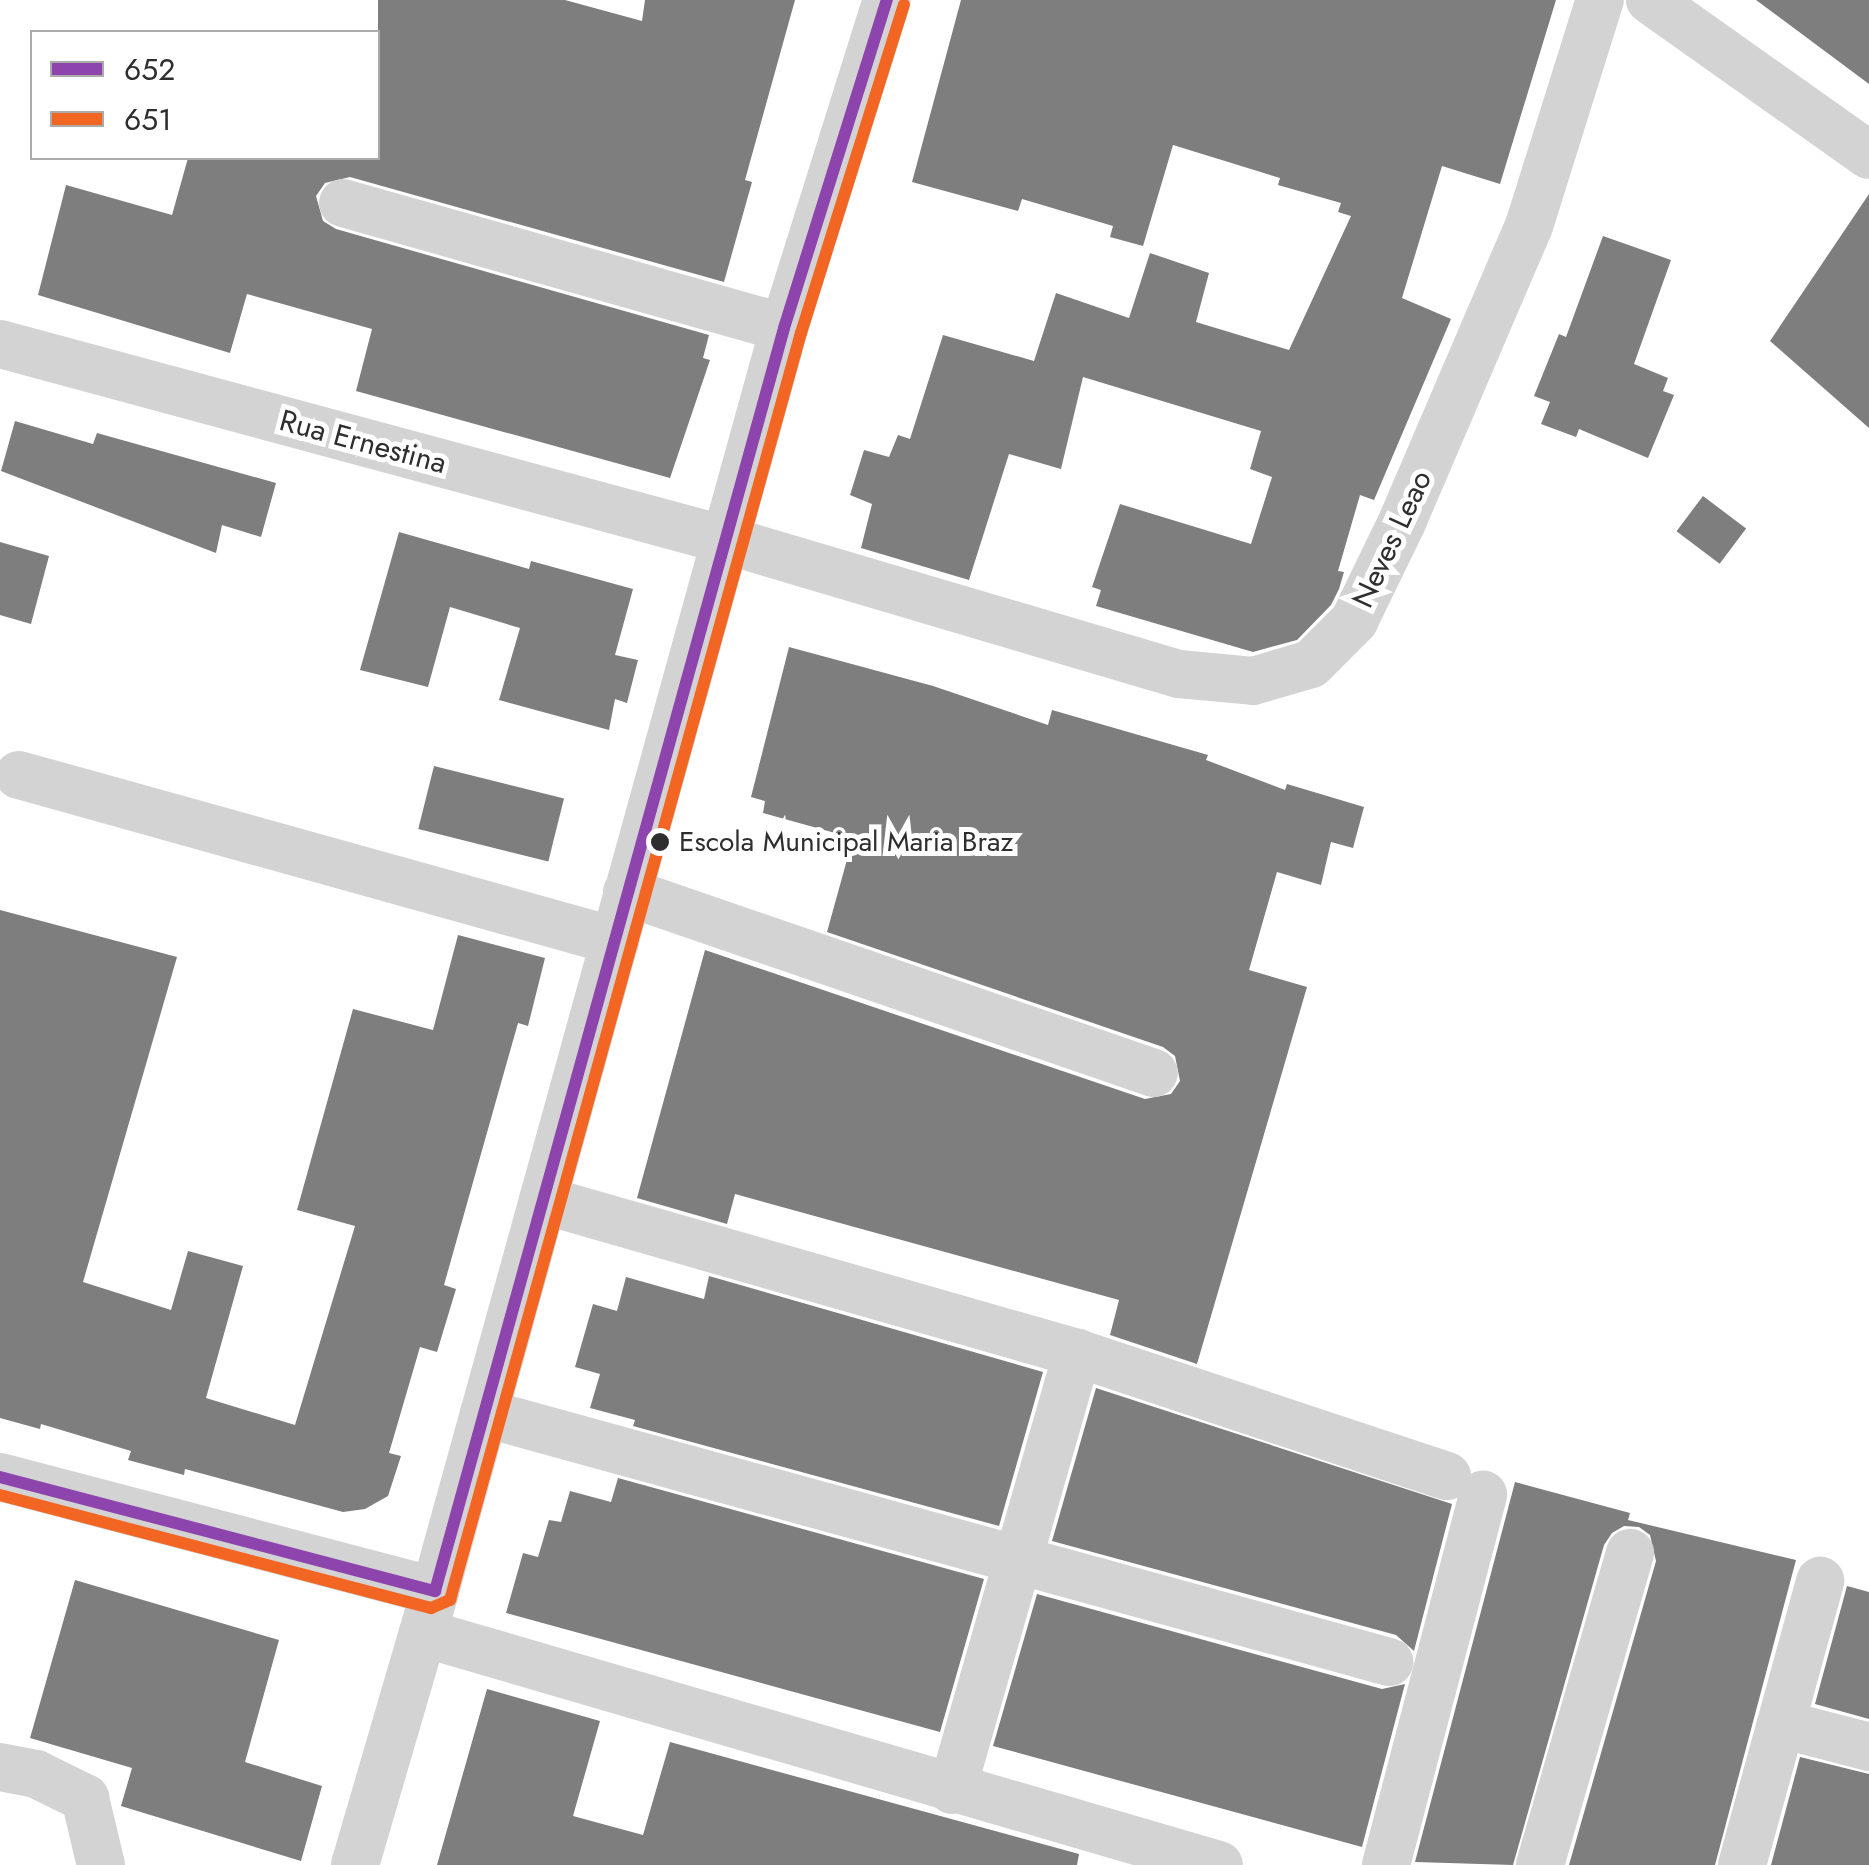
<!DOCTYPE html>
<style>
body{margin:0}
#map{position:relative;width:1869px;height:1865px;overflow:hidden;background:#fff;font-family:Jost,sans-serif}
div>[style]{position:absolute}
.building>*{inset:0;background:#7e7e7e;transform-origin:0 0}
.minor>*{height:48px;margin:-24px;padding:0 24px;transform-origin:24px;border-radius:24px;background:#d3d3d3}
.bus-1>*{height:12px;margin:-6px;padding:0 6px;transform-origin:6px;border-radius:6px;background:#8e44ad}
.bus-2>*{height:12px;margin:-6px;padding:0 6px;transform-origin:6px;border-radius:6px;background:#f26522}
.dots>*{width:28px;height:28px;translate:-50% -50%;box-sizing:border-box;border:5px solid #fff;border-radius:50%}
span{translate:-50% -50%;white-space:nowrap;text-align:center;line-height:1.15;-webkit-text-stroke:10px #fff;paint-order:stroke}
.bus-label{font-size:28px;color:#2e2e2e}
.left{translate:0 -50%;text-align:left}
.street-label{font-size:30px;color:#2e2e2e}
.legend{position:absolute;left:30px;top:30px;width:350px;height:130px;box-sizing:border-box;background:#fff;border:2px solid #ababab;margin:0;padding:12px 18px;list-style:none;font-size:30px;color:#2e2e2e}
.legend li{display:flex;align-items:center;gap:20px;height:50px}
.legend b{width:50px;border:2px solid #ababab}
</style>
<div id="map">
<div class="building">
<i style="clip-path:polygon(378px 0,565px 0,642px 21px,645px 0,795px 0,745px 180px,752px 182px,724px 282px,350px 177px,325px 183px,316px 196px,323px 221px,336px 229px,709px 335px,703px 358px,710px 360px,670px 478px,356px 391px,372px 329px,247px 294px,230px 353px,38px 295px,66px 185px,172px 215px,188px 158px,378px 158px)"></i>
<i style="clip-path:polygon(961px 0,1556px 0,1500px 184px,1442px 166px,1402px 298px,1451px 319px,1374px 500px,1360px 495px,1338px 571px,1344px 572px,1339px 589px,1331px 605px,1297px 640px,1253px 652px,1096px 606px,1101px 590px,1092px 587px,1120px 504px,1251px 544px,1272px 477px,1250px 469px,1261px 431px,1083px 377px,1061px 469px,1009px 454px,969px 580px,861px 548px,872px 504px,850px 495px,864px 450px,889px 457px,898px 435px,910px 439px,943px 335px,1034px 361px,1056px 293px,1129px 318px,1150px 253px,1209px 273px,1196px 322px,1289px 350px,1351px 216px,1338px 212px,1341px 203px,1278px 185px,1280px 178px,1173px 145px,1143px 246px,1110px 237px,1113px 226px,1022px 199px,1018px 211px,912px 182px)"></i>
<i style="clip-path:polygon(1756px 0,1869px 0,1869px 84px)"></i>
<i style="clip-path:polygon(1869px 194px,1869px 428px,1770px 341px)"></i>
<i style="clip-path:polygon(1603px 236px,1671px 260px,1634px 364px,1668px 378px,1663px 391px,1674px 395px,1648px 458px,1579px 429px,1576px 437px,1541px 424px,1550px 402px,1534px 396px,1559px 334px,1566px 337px)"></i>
<i style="clip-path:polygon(15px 421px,93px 444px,97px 433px,276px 483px,261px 537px,222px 525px,216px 553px,1px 471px)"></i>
<i style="left:1703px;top:496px;width:54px;height:44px;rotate:37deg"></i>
<i style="clip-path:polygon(399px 532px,529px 569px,531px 561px,633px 589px,615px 655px,638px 660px,627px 703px,615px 699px,609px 730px,499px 700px,520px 628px,450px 607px,428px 687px,360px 670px)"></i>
<i style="clip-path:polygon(0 542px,49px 556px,31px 624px,0 615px)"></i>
<i style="clip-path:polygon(789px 647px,933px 686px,1048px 725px,1052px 710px,1208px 755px,1206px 760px,1285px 790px,1287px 784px,1364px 807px,1353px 848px,1331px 842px,1321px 885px,1277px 872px,1249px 970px,1307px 987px,1197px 1364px,1110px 1335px,1119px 1300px,735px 1194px,727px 1224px,637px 1198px,705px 950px,1145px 1099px,1171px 1094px,1180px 1081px,1175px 1056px,1163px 1047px,827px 932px,853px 838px,763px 813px,765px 801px,751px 797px)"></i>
<i style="left:434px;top:766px;width:134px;height:65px;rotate:14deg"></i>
<i style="clip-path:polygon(0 910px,177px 957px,83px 1282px,171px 1310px,188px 1251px,243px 1266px,206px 1398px,295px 1425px,355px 1226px,297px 1210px,353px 1009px,433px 1030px,458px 935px,545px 958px,528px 1026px,518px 1023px,444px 1285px,456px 1289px,437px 1352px,420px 1347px,389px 1453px,401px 1456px,388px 1496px,365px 1509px,343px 1512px,185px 1469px,184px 1475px,128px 1460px,131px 1451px,41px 1424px,40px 1429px,0 1418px)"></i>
<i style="clip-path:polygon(709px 1276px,1043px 1372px,999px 1526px,633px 1426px,635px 1420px,590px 1408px,600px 1374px,575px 1367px,593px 1304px,617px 1311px,626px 1277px,704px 1299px)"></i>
<i style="clip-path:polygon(1096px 1388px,1452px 1504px,1414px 1651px,1396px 1635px,1052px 1541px)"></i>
<i style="clip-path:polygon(618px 1478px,984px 1579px,940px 1732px,506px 1613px,523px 1553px,538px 1557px,549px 1520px,561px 1522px,570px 1491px,611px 1502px)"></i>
<i style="clip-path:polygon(1515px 1482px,1630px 1513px,1628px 1520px,1796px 1560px,1715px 1865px,1569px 1865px,1656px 1561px,1650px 1535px,1639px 1527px,1624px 1526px,1612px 1533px,1604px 1545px,1513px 1865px,1415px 1862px)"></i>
<i style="clip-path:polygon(75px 1580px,279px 1640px,245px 1762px,322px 1786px,301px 1861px,121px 1806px,132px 1768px,30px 1738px)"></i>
<i style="clip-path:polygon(1847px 1586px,1869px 1592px,1869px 1719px,1815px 1704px)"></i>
<i style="clip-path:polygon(1037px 1594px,1382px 1689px,1405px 1684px,1362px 1847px,993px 1746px)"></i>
<i style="clip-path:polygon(487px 1689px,600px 1721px,573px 1816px,643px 1835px,670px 1742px,1079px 1854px,1077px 1865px,437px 1865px)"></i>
<i style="clip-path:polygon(1800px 1757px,1869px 1774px,1869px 1865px,1771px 1865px)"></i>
</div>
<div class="minor">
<i style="left:1650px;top:0;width:268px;rotate:35.3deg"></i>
<i style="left:343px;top:203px;width:458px;rotate:15.8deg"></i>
<i style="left:0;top:344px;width:752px;rotate:15.11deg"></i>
<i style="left:726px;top:540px;width:472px;rotate:16.5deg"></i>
<i style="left:1179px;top:674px;width:74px;rotate:5.4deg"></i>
<i style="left:1253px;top:681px;width:60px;rotate:-16.3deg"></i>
<i style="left:1311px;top:664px;width:61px;rotate:-45deg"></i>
<i style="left:1354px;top:621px;width:110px;rotate:-64.1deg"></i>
<i style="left:1402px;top:522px;width:322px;rotate:-66.8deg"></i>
<i style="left:1529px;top:226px;width:237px;rotate:-72.6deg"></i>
<i style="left:19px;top:775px;width:619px;rotate:15.56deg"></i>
<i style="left:627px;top:892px;width:557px;rotate:18.96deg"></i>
<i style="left:543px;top:1200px;width:555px;rotate:15.99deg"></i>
<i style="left:1077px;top:1353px;width:390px;rotate:18.4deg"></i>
<i style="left:484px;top:1413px;width:939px;rotate:15.38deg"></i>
<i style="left:0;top:1477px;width:450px;rotate:14.7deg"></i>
<i style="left:423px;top:1633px;width:829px;rotate:16.25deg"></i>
<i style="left:1781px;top:1724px;width:91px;rotate:14.6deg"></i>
<i style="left:0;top:1767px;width:37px;rotate:11deg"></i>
<i style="left:36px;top:1774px;width:55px;rotate:26.1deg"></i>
<i style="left:85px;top:1798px;width:69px;rotate:76.6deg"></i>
<i style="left:952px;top:1790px;width:455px;rotate:-74deg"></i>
<i style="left:355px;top:1865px;width:285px;rotate:-73.7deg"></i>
<i style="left:435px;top:1591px;width:1310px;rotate:-74.55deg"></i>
<i style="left:784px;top:328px;width:344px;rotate:-72.6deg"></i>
<i style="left:1386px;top:1865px;width:383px;rotate:-75.3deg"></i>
<i style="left:1540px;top:1865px;width:325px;rotate:-73.9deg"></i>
<i style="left:1742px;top:1865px;width:295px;rotate:-74.6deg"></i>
</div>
<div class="bus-1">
<i style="left:0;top:1477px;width:450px;rotate:14.7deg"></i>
<i style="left:435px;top:1591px;width:1310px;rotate:-74.55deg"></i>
<i style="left:784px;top:328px;width:344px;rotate:-72.6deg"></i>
</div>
<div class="bus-2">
<i style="left:0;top:1495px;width:446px;rotate:14.7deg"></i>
<i style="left:431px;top:1608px;width:21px;rotate:-23deg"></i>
<i style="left:450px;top:1600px;width:1315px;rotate:-74.52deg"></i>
<i style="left:801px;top:333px;width:344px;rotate:-72.6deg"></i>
</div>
<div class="dots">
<i style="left:660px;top:842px;background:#2e2e2e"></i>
</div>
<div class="bus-label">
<span class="left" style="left:679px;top:842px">Escola Municipal Maria Braz</span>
</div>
<div class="street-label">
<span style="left:363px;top:442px;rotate:15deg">Rua Ernestina</span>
<span style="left:1392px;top:539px;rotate:-65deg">Neves Leao</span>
</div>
<ul class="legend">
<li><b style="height:12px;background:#8e44ad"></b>652</li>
<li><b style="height:12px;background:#f26522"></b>651</li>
</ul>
</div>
